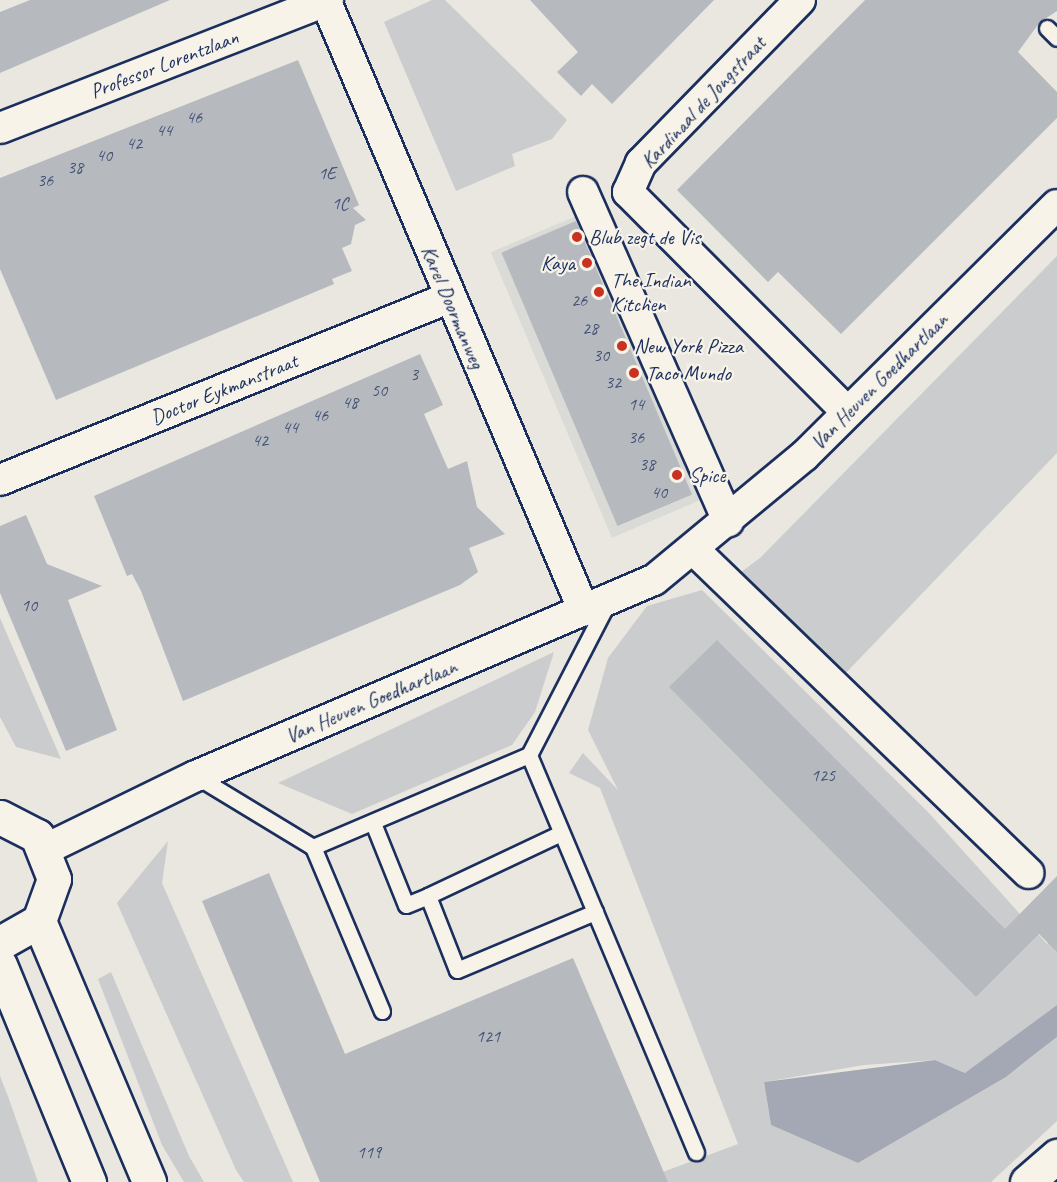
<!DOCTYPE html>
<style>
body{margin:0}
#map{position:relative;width:1057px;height:1182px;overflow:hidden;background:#eae7e0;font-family:Caveat,sans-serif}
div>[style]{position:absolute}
.built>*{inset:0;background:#dadad6;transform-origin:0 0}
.green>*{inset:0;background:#cbcccd}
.water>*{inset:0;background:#a3a8b4}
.building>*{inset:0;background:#b6babf;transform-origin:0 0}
.roads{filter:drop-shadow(2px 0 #1b2f5e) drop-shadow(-2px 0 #1b2f5e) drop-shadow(0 2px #1b2f5e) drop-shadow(0 -2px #1b2f5e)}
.lane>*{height:15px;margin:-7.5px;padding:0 7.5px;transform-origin:7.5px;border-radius:7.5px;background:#f7f3e8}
.street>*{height:30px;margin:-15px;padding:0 15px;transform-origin:15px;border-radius:15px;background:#f7f3e8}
.secondary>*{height:33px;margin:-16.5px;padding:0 16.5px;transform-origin:16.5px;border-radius:16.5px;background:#f7f3e8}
.dots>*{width:16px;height:16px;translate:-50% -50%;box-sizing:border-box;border:3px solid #f7f3e8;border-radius:50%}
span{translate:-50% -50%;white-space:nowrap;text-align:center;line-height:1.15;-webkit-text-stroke:4.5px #f7f3e8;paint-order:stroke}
.number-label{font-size:18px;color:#425276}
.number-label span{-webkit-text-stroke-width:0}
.street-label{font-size:21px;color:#1b2f5e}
.poi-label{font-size:21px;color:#1b2f5e}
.left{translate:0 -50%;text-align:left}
.right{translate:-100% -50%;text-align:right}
</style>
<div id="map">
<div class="built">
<i style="left:581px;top:214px;width:310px;height:98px;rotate:67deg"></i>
</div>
<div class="green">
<i style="clip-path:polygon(432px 0,445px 0,567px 120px,552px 139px,512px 154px,515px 166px,456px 191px,384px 22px)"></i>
<i style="clip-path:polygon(1057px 256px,1057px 453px,841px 678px,733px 578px,760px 558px)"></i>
<i style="clip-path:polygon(702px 590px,927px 811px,1047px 944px,1057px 935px,1057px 1005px,980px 1064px,965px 1073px,935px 1060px,864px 1065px,764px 1082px,771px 1125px,858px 1163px,1006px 1077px,1057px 1037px,1057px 1121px,991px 1182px,636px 1182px,738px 1144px,600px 788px,569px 773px,583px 753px,618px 790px,588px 730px,608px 658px,647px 606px)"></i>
<i style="clip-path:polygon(0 618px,61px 759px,16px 747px,0 717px)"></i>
<i style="clip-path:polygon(554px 652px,535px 712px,512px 745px,352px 814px,278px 783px)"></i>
<i style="clip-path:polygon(168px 841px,162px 883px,293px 1182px,244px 1182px,236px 1170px,117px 903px)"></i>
<i style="clip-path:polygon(111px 972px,189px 1156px,204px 1182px,184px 1182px,162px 1145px,98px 979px)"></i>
<i style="clip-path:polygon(0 1076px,9px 1099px,38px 1182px,0 1182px)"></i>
</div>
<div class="water">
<i style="clip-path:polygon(1057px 1005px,1057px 1037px,1035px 1054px,1006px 1077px,858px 1163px,771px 1125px,764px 1082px,935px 1060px,965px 1073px)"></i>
</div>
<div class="building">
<i style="clip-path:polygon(30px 0,170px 0,0 73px,0 12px)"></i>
<i style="clip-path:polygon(530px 0,714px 0,612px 104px,592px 84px,581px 96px,557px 72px,578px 52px)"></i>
<i style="clip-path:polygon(865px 0,1057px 0,1057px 11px,1040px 22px,1018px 52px,1057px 92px,1057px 118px,841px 334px,778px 272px,768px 282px,677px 190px)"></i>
<i style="clip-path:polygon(298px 60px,359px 205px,353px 208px,366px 220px,355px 225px,351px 244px,342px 248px,352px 271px,332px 279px,334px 284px,56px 400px,0 269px,0 178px)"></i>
<i style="left:576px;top:221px;width:297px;height:81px;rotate:67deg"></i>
<i style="clip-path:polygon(420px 354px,443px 405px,424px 414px,448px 469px,467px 461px,477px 507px,505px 534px,469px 548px,478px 572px,460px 585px,183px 701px,141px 591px,132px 574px,127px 576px,94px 496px)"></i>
<i style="clip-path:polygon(26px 515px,47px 564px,102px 586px,68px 600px,117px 730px,66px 751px,0 593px,0 526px)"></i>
<i style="clip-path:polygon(717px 640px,1005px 929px,1057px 876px,1057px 952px,1039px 934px,976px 997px,669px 687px)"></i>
<i style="clip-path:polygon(269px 873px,345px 1054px,573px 958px,668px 1182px,320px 1182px,202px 901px)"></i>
</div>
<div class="roads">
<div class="lane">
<i style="left:1047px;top:28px;width:14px;rotate:45deg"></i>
<i style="left:529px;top:755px;width:431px;rotate:67.2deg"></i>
<i style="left:196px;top:776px;width:137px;rotate:31.3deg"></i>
<i style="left:313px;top:847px;width:178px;rotate:67.2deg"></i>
<i style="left:373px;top:823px;width:88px;rotate:68.1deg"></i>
<i style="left:406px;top:905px;width:24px;rotate:-22deg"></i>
<i style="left:561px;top:833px;width:147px;rotate:154.7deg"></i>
<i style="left:428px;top:896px;width:79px;rotate:68.6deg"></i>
<i style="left:457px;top:970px;width:150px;rotate:-22.8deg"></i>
<i style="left:313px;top:847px;width:235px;rotate:-23.1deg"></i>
<i style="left:529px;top:755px;width:172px;rotate:-62.7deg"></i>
</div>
<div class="street">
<i style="left:800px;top:0;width:228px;rotate:134.3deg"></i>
<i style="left:641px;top:163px;width:32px;rotate:114deg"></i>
<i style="left:628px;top:192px;width:310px;rotate:45.1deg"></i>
<i style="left:326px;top:2px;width:661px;rotate:67.04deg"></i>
<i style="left:0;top:128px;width:352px;rotate:-21.3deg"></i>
<i style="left:583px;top:192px;width:360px;rotate:66.2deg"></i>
<i style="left:0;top:480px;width:484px;rotate:-22.1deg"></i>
<i style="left:694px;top:550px;width:465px;rotate:44deg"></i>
<i style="left:46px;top:849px;width:167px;rotate:-26deg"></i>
<i style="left:196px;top:776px;width:498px;rotate:-23.2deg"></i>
<i style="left:654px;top:580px;width:195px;rotate:-39.6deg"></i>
<i style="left:804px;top:456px;width:356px;rotate:-44.8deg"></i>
</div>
<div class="secondary">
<i style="left:0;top:817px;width:42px;rotate:27.2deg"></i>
<i style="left:37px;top:836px;width:46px;rotate:68.4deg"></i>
<i style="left:54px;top:879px;width:45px;rotate:109.7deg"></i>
<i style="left:39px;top:921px;width:45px;rotate:150.6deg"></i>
<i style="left:39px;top:921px;width:283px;rotate:67.1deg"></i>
<i style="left:0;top:965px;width:235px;rotate:67.7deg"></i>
<i style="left:1027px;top:1182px;width:40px;rotate:-41deg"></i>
</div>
</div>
<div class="dots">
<i style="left:577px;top:237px;background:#c8321e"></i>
<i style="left:587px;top:263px;background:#c8321e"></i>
<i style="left:599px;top:292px;background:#c8321e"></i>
<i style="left:622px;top:346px;background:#c8321e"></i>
<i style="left:634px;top:373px;background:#c8321e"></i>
<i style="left:677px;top:475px;background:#c8321e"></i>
</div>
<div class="number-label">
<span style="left:194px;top:117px">46</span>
<span style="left:164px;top:130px">44</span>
<span style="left:134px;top:143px">42</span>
<span style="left:104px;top:155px">40</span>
<span style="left:75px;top:167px">38</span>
<span style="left:327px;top:173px">1E</span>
<span style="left:45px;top:180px">36</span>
<span style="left:340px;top:203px">1C</span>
<span style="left:579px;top:300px">26</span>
<span style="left:590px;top:328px">28</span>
<span style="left:601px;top:355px">30</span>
<span style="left:414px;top:374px">3</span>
<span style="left:613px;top:382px">32</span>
<span style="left:379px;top:390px">50</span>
<span style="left:350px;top:402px">48</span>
<span style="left:636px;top:404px">14</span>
<span style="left:320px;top:415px">46</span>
<span style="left:290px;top:427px">44</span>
<span style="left:636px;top:437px">36</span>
<span style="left:260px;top:440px">42</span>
<span style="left:647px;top:464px">38</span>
<span style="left:659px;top:492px">40</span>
<span style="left:29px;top:605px">10</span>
<span style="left:823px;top:775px">125</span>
<span style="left:488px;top:1036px">121</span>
<span style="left:369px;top:1152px">119</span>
</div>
<div class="street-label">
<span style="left:164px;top:64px;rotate:-21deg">Professor Lorentzlaan</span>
<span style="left:703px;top:102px;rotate:-47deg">Kardinaal de Jongstraat</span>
<span style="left:453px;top:307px;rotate:67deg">Karel Doormanweg</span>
<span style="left:879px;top:381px;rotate:-45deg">Van Heuven Goedhartlaan</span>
<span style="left:224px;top:389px;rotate:-22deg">Doctor Eykmanstraat</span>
<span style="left:371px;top:701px;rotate:-23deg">Van Heuven Goedhartlaan</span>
</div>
<div class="poi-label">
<span class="left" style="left:589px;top:237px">Blub zegt de Vis</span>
<span class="right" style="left:575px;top:263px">Kaya</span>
<span class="left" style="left:611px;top:292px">The Indian<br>Kitchen</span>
<span class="left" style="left:634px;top:346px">New York Pizza</span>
<span class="left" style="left:646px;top:373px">Taco Mundo</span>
<span class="left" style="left:689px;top:475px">Spice</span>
</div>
</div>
